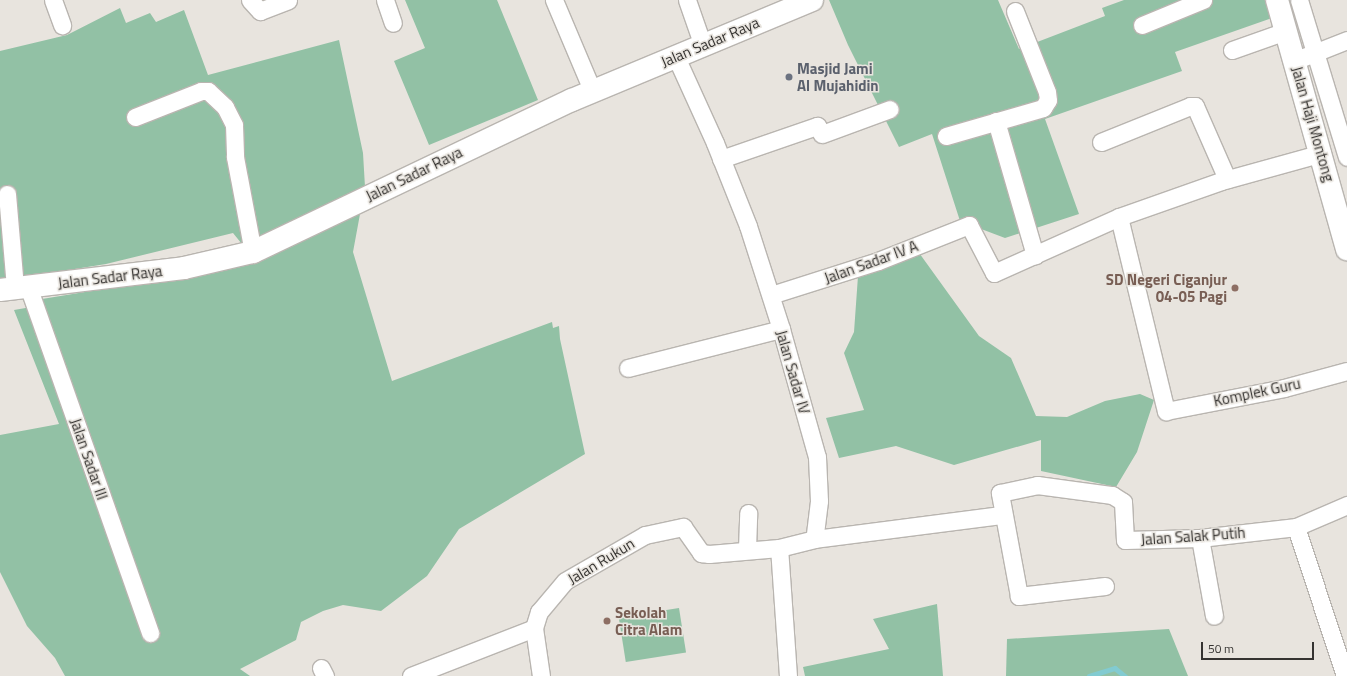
<!DOCTYPE html>
<style>
body{margin:0}
#map{position:relative;width:1347px;height:676px;overflow:hidden;background:#e8e4de;font-family:"Titillium Web",sans-serif}
div>[style]{position:absolute}
.green>*{inset:0;background:#92c1a5;transform-origin:0 0}
.stream>*{height:4.5px;margin:-2.25px;padding:0 2.25px;transform-origin:2.25px;border-radius:2.25px;background:#82cbd1}
.roads{filter:drop-shadow(1px 0 #b9b5b0) drop-shadow(-1px 0 #b9b5b0) drop-shadow(0 1px #b9b5b0) drop-shadow(0 -1px #b9b5b0)}
.minor>*{height:17px;margin:-8.5px;padding:0 8.5px;transform-origin:8.5px;border-radius:8.5px;background:#fff}
.tertiary>*{height:22px;margin:-11px;padding:0 11px;transform-origin:11px;border-radius:11px;background:#fff}
.dots>*{width:11px;height:11px;translate:-50% -50%;box-sizing:border-box;border:2px solid #e8e4de;border-radius:50%}
span{translate:-50% -50%;white-space:nowrap;text-align:center;line-height:1.15;-webkit-text-stroke:3px #e8e4de;paint-order:stroke}
.street-label{font-size:15px;color:#353331}
.worship-label{font-size:15px;color:#5b616d;font-weight:700}
.left{translate:0 -50%;text-align:left}
.education-label{font-size:15px;color:#785e54;font-weight:700}
.right{translate:-100% -50%;text-align:right}
.scale{position:absolute;left:1201px;top:642px;width:113px;height:18px;box-sizing:border-box;border:2px solid #353331;border-top:0;padding-left:5px;font-size:12px;line-height:14px;white-space:nowrap;color:#353331;-webkit-text-stroke:3px #e8e4de;paint-order:stroke}
</style>
<div id="map">
<div class="green">
<i style="clip-path:polygon(405px 0,497px 0,538px 100px,429px 145px,394px 61px,425px 48px)"></i>
<i style="clip-path:polygon(829px 0,998px 0,1019px 49px,1105px 16px,1102px 8px,1124px 0,1269px 0,1275px 17px,1175px 52px,1182px 71px,1045px 119px,1079px 214px,1005px 238px,960px 221px,932px 134px,899px 147px,848px 45px)"></i>
<i style="clip-path:polygon(120px 8px,126px 23px,150px 13px,156px 22px,184px 10px,208px 75px,339px 40px,363px 153px,365px 187px,353px 252px,392px 381px,552px 322px,553px 328px,559px 326px,560px 339px,585px 454px,459px 529px,427px 576px,381px 611px,343px 605px,323px 611px,301px 622px,296px 640px,240px 669px,250px 676px,65px 676px,55px 658px,27px 626px,0 572px,0 435px,59px 424px,14px 310px,43px 305px,42px 299px,183px 276px,250px 254px,233px 233px,106px 264px,0 281px,0 51px,67px 35px)"></i>
<i style="clip-path:polygon(917px 250px,979px 336px,1011px 358px,1036px 416px,1067px 417px,1105px 401px,1140px 394px,1154px 400px,1137px 452px,1116px 487px,1041px 471px,1041px 440px,954px 465px,896px 446px,839px 458px,826px 418px,864px 410px,844px 353px,854px 332px,858px 276px)"></i>
<i style="clip-path:polygon(937px 604px,943px 676px,805px 676px,803px 667px,889px 649px,873px 619px)"></i>
<i style="left:679px;top:608px;width:45px;height:61px;rotate:81deg"></i>
<i style="clip-path:polygon(1169px 629px,1188px 676px,1006px 676px,1007px 639px)"></i>
</div>
<div class="stream">
<i style="left:1089px;top:676px;width:27px;rotate:-17deg"></i>
<i style="left:1115px;top:668px;width:13px;rotate:39deg"></i>
</div>
<div class="roads">
<div class="minor">
<i style="left:53px;top:0;width:27px;rotate:70deg"></i>
<i style="left:250px;top:0;width:15px;rotate:48deg"></i>
<i style="left:260px;top:11px;width:30px;rotate:-21deg"></i>
<i style="left:385px;top:0;width:24px;rotate:71deg"></i>
<i style="left:554px;top:0;width:98px;rotate:67.1deg"></i>
<i style="left:687px;top:0;width:49px;rotate:70.8deg"></i>
<i style="left:1299px;top:0;width:164px;rotate:73deg"></i>
<i style="left:1142px;top:25px;width:66px;rotate:-22.3deg"></i>
<i style="left:1232px;top:50px;width:57px;rotate:-19.4deg"></i>
<i style="left:676px;top:57px;width:94px;rotate:65.6deg"></i>
<i style="left:715px;top:143px;width:89px;rotate:68.3deg"></i>
<i style="left:748px;top:226px;width:108px;rotate:72.2deg"></i>
<i style="left:781px;top:329px;width:133px;rotate:74.3deg"></i>
<i style="left:817px;top:457px;width:44px;rotate:87.4deg"></i>
<i style="left:819px;top:501px;width:38px;rotate:97deg"></i>
<i style="left:1304px;top:57px;width:46px;rotate:-21.6deg"></i>
<i style="left:135px;top:117px;width:71px;rotate:-21.5deg"></i>
<i style="left:201px;top:91px;width:7px"></i>
<i style="left:208px;top:91px;width:23px;rotate:43deg"></i>
<i style="left:225px;top:107px;width:20px;rotate:63deg"></i>
<i style="left:234px;top:125px;width:32px;rotate:88deg"></i>
<i style="left:235px;top:157px;width:97px;rotate:79.3deg"></i>
<i style="left:996px;top:121px;width:140px;rotate:73.8deg"></i>
<i style="left:946px;top:136px;width:101px;rotate:-16.1deg"></i>
<i style="left:1043px;top:108px;width:9px;rotate:-58deg"></i>
<i style="left:1048px;top:100px;width:8px;rotate:-97deg"></i>
<i style="left:1047px;top:92px;width:87px;rotate:-111.6deg"></i>
<i style="left:1101px;top:142px;width:96px;rotate:-22deg"></i>
<i style="left:1190px;top:106px;width:5px"></i>
<i style="left:1195px;top:106px;width:80px;rotate:66.3deg"></i>
<i style="left:721px;top:159px;width:102px;rotate:-19deg"></i>
<i style="left:817px;top:126px;width:9px;rotate:58deg"></i>
<i style="left:822px;top:134px;width:72px;rotate:-20.2deg"></i>
<i style="left:7px;top:194px;width:94px;rotate:85.1deg"></i>
<i style="left:1119px;top:217px;width:200px;rotate:76.4deg"></i>
<i style="left:1166px;top:411px;width:120px;rotate:-11deg"></i>
<i style="left:1284px;top:388px;width:65px;rotate:-15.1deg"></i>
<i style="left:28px;top:286px;width:368px;rotate:70.6deg"></i>
<i style="left:771px;top:295px;width:112px;rotate:-17.6deg"></i>
<i style="left:878px;top:261px;width:98px;rotate:-21.6deg"></i>
<i style="left:969px;top:225px;width:54px;rotate:62.5deg"></i>
<i style="left:994px;top:273px;width:137px;rotate:-24.1deg"></i>
<i style="left:1119px;top:217px;width:108px;rotate:-19.4deg"></i>
<i style="left:1221px;top:181px;width:105px;rotate:-15.5deg"></i>
<i style="left:628px;top:368px;width:158px;rotate:-14.3deg"></i>
<i style="left:1296px;top:527px;width:157px;rotate:71.8deg"></i>
<i style="left:1200px;top:538px;width:79px;rotate:79.8deg"></i>
<i style="left:747px;top:549px;width:36px;rotate:-88deg"></i>
<i style="left:1105px;top:586px;width:87px;rotate:173.4deg"></i>
<i style="left:1019px;top:596px;width:105px;rotate:-100.5deg"></i>
<i style="left:1000px;top:493px;width:38px;rotate:-12deg"></i>
<i style="left:1037px;top:485px;width:76px;rotate:7.6deg"></i>
<i style="left:1112px;top:495px;width:13px;rotate:32deg"></i>
<i style="left:1123px;top:502px;width:38px;rotate:87deg"></i>
<i style="left:1125px;top:540px;width:75px;rotate:-1.5deg"></i>
<i style="left:1200px;top:538px;width:97px;rotate:-6.5deg"></i>
<i style="left:1296px;top:527px;width:56px;rotate:-23.3deg"></i>
<i style="left:321px;top:668px;width:9px;rotate:63deg"></i>
<i style="left:411px;top:676px;width:132px;rotate:-21.3deg"></i>
<i style="left:541px;top:676px;width:49px;rotate:-98.3deg"></i>
<i style="left:534px;top:628px;width:17px;rotate:-73deg"></i>
<i style="left:539px;top:612px;width:40px;rotate:-50deg"></i>
<i style="left:565px;top:581px;width:92px;rotate:-29.9deg"></i>
<i style="left:645px;top:535px;width:39px;rotate:-12deg"></i>
<i style="left:683px;top:527px;width:32px;rotate:55deg"></i>
<i style="left:701px;top:553px;width:8px;rotate:7deg"></i>
<i style="left:709px;top:554px;width:70px;rotate:-4.9deg"></i>
<i style="left:788px;top:676px;width:128px;rotate:-94deg"></i>
<i style="left:779px;top:548px;width:36px;rotate:-14deg"></i>
<i style="left:814px;top:539px;width:190px;rotate:-7.3deg"></i>
</div>
<div class="tertiary">
<i style="left:1277px;top:0;width:259px;rotate:74.3deg"></i>
<i style="left:0;top:290px;width:185px;rotate:-6.8deg"></i>
<i style="left:184px;top:268px;width:71px;rotate:-13.1deg"></i>
<i style="left:253px;top:252px;width:353px;rotate:-25.5deg"></i>
<i style="left:572px;top:100px;width:260px;rotate:-22.6deg"></i>
</div>
</div>
<div class="dots">
<i style="left:789px;top:77px;background:#6b7280"></i>
<i style="left:1235px;top:288px;background:#8d6e63"></i>
<i style="left:607px;top:621px;background:#8d6e63"></i>
</div>
<div class="street-label">
<span style="left:710px;top:42px;rotate:-23deg">Jalan Sadar Raya</span>
<span style="left:1313px;top:124px;rotate:74deg">Jalan Haji Montong</span>
<span style="left:414px;top:174px;rotate:-26deg">Jalan Sadar Raya</span>
<span style="left:871px;top:262px;rotate:-20deg">Jalan Sadar IV A</span>
<span style="left:110px;top:277px;rotate:-7deg">Jalan Sadar Raya</span>
<span style="left:793px;top:372px;rotate:74deg">Jalan Sadar IV</span>
<span style="left:1257px;top:392px;rotate:-12deg">Komplek Guru</span>
<span style="left:89px;top:459px;rotate:71deg">Jalan Sadar III</span>
<span style="left:1193px;top:536px;rotate:-4deg">Jalan Salak Putih</span>
<span style="left:601px;top:561px;rotate:-31deg">Jalan Rukun</span>
</div>
<div class="worship-label">
<span class="left" style="left:797px;top:77px">Masjid Jami<br>Al Mujahidin</span>
</div>
<div class="education-label">
<span class="right" style="left:1227px;top:288px">SD Negeri Ciganjur<br>04-05 Pagi</span>
<span class="left" style="left:615px;top:621px">Sekolah<br>Citra Alam</span>
</div>
<div class="scale">50 m</div>
</div>
